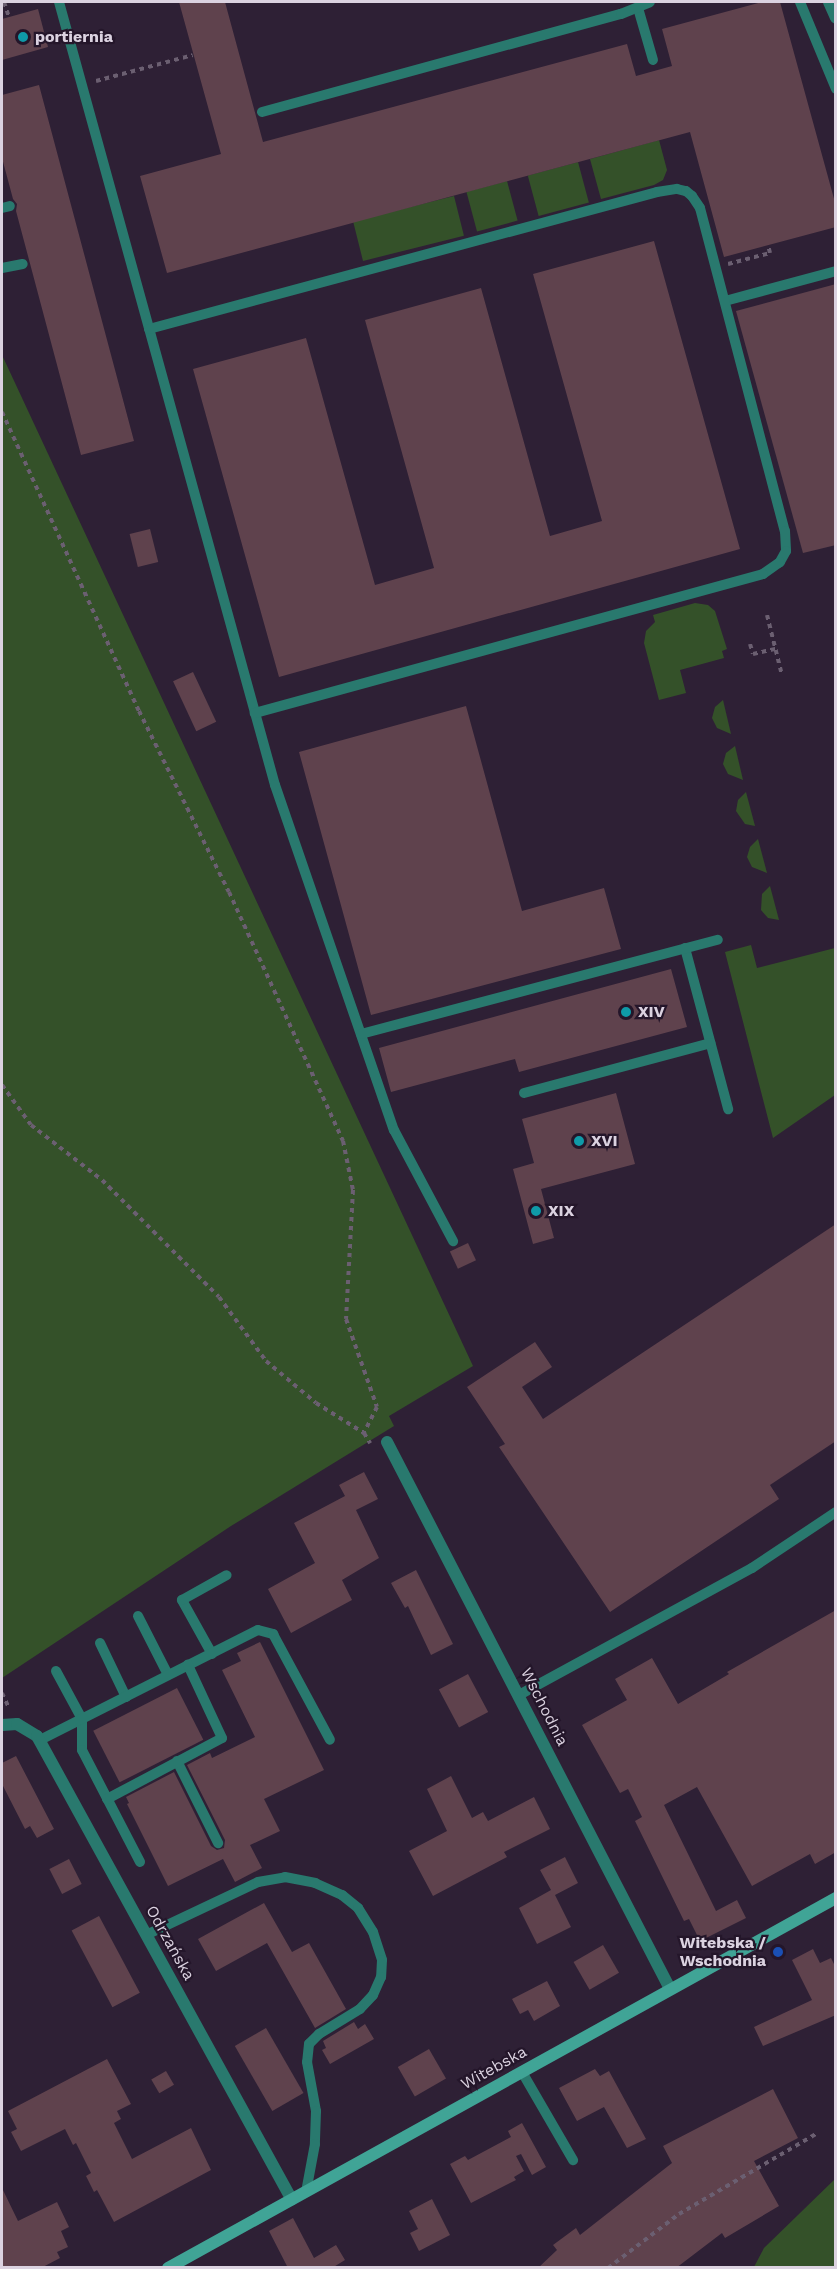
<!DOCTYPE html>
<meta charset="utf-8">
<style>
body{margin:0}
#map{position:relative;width:837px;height:2269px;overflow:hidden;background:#2e2035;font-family:"Work Sans",sans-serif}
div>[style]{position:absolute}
.green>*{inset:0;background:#345129;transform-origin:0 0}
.building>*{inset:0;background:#5f424d;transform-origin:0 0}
.path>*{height:4px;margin-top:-2px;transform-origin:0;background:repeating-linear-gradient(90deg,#6b5f71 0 4.5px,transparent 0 9px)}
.lane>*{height:10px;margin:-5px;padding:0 5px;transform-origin:5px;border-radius:5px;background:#29796e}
.street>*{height:12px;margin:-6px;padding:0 6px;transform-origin:6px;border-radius:6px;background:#29796e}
.secondary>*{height:12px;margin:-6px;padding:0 6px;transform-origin:6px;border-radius:6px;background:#40a496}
.dots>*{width:16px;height:16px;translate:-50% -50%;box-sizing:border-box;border:3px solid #24162a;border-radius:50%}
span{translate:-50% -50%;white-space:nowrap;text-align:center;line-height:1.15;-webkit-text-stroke:4.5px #24162a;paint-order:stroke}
.poi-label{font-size:16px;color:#dbd2e0;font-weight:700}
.left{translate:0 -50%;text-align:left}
.right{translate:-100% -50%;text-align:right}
.street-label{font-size:16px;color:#dbd2e0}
.frame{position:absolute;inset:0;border:3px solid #dbd2e0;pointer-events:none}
</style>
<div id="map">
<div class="green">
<i style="clip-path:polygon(659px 140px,667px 170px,663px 180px,654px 185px,601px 199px,590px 159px)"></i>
<i style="left:578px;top:162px;width:42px;height:52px;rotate:75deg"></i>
<i style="left:507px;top:181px;width:41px;height:42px;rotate:75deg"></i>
<i style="left:454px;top:196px;width:41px;height:104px;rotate:76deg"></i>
<i style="clip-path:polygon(2px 355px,473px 1366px,389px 1416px,394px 1426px,231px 1526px,2px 1678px)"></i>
<i style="clip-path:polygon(695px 603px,708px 605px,715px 611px,727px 649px,722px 651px,724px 658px,680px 670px,686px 693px,659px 700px,644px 643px,646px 631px,655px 622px,653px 615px)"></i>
<i style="clip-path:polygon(723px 700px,731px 734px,717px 728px,712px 718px,715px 707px)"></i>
<i style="clip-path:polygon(735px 746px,743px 780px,728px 774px,723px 764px,726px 753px)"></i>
<i style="clip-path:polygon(746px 792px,755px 826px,745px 824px,736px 811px,738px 800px)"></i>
<i style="clip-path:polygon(758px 839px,767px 873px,752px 867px,747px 857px,750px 847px)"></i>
<i style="clip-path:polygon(770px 886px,779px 920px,768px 918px,761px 910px,762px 894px)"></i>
<i style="clip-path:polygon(751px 945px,757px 968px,835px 948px,835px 1095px,773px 1138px,725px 952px)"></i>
<i style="clip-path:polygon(835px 2179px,835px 2267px,754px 2267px,764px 2248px)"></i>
</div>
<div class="building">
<i style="clip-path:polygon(179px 2px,225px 2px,263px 142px,627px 44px,636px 76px,672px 66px,662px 29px,762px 2px,780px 2px,836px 206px,836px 227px,724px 257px,690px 132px,167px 273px,140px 176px,221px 154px)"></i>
<i style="clip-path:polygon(38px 9px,48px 47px,2px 60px,2px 19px)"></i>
<i style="clip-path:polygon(39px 85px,134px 441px,81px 455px,16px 211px,17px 204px,13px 199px,2px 158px,2px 95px)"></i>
<i style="clip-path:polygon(654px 241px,740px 549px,279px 677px,193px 369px,306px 338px,375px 585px,434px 568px,365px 320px,481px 288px,550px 536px,602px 521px,533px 274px)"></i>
<i style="clip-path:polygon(836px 284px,836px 545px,803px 553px,736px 311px)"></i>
<i style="left:150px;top:529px;width:34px;height:21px;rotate:76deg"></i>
<i style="left:193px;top:672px;width:55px;height:22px;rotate:65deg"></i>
<i style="clip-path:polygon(466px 706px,522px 911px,604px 888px,621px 949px,371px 1015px,299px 752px)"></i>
<i style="clip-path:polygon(671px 969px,687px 1027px,519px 1072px,515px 1059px,391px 1092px,379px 1048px)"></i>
<i style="clip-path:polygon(616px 1093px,635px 1164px,541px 1189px,554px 1238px,533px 1244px,513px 1169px,534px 1163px,522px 1119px)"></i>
<i style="clip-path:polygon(836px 1224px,836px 1441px,770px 1485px,779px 1499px,610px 1612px,499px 1447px,505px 1444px,467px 1387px,535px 1342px,552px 1367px,522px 1387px,543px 1419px)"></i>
<i style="left:468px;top:1243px;width:19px;height:20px;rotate:65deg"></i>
<i style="clip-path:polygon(364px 1472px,378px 1499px,356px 1510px,379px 1558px,342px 1580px,352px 1600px,291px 1633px,268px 1589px,315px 1563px,294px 1523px,345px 1496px,339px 1485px)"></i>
<i style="clip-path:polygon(416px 1570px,453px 1644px,431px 1655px,408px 1606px,405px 1608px,391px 1583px)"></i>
<i style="clip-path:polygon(836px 1610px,836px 1852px,815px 1864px,810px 1854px,752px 1886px,697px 1787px,664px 1805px,716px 1911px,737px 1900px,746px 1918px,700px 1941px,689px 1919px,684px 1921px,635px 1821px,642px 1817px,628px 1789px,620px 1793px,582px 1725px,627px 1700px,615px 1679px,652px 1658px,678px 1704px,729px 1674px,727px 1672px)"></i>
<i style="clip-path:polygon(260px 1642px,324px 1770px,264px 1799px,280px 1831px,250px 1845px,262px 1868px,235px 1882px,223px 1859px,168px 1886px,127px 1804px,129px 1803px,126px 1797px,174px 1772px,211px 1846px,217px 1850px,224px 1848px,225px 1840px,187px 1765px,210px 1753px,212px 1758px,255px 1737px,222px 1670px,241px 1661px,237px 1653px)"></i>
<i style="left:468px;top:1674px;width:43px;height:33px;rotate:62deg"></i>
<i style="left:177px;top:1688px;width:58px;height:94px;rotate:63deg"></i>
<i style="clip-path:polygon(16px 1756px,54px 1829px,37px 1838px,30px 1826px,25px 1829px,2px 1784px,2px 1763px)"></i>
<i style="clip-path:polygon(451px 1776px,472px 1818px,483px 1812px,488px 1821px,534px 1797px,550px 1829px,504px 1852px,507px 1857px,433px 1896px,409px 1851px,447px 1831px,427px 1789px)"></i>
<i style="clip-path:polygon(565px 1857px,578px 1883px,555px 1895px,571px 1927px,537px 1944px,519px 1908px,551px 1890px,540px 1870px)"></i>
<i style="left:69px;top:1859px;width:28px;height:22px;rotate:63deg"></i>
<i style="clip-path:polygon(264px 1903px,292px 1952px,309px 1943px,346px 2009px,315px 2028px,267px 1943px,216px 1971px,198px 1939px)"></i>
<i style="left:99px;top:1916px;width:87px;height:31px;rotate:62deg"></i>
<i style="left:603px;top:1945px;width:32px;height:34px;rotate:60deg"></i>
<i style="clip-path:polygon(813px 1949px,820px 1963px,831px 1958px,836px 1968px,836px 2015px,763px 2046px,754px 2027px,812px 2000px,792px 1960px)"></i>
<i style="clip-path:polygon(547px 1981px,560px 2006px,534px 2021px,528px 2010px,520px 2014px,512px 1999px)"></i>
<i style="clip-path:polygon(354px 2022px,358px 2029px,365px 2024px,374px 2039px,330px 2064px,322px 2050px,326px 2048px,323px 2041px)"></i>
<i style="left:266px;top:2028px;width:75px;height:36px;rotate:60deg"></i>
<i style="left:429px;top:2049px;width:34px;height:36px;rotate:60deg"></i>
<i style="clip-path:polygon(107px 2059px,131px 2104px,117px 2111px,121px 2119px,114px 2123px,132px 2159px,191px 2128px,211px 2170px,114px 2222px,97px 2190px,94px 2192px,86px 2176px,91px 2173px,76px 2143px,73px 2145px,65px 2129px,21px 2151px,11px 2132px,17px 2129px,8px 2111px)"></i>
<i style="clip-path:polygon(595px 2069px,600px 2076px,609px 2071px,646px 2139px,627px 2148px,604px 2107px,577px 2121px,559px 2088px)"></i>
<i style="left:166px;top:2071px;width:16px;height:17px;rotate:60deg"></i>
<i style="clip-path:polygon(773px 2089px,798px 2138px,754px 2161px,779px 2206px,725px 2238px,722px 2233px,676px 2268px,538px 2268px,557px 2250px,553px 2245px,576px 2228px,580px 2235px,672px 2163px,663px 2146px)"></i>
<i style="clip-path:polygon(522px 2123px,546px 2167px,532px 2175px,521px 2154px,516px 2156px,524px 2171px,514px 2177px,516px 2180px,471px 2203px,450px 2164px,465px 2156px,468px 2160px,511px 2137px,508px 2131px)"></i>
<i style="clip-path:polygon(2px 2188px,18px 2221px,57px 2202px,69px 2227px,61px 2231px,68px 2247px,57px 2252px,60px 2258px,41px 2268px,2px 2268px)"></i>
<i style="clip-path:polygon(432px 2199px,450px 2235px,419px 2251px,410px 2233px,418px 2229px,409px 2211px)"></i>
<i style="clip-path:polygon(293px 2218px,314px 2258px,336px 2245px,345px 2260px,332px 2268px,288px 2268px,269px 2231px)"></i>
</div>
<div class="path">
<i style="left:4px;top:2px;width:16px;rotate:72deg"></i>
<i style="left:96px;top:81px;width:100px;rotate:-15deg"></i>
<i style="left:728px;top:264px;width:43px;rotate:-14.7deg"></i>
<i style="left:770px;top:253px;width:8px;rotate:-104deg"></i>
<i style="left:2px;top:412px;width:329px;rotate:65.4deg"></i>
<i style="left:139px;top:711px;width:202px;rotate:63.6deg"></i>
<i style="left:229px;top:892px;width:274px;rotate:65.4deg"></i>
<i style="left:343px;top:1141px;width:50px;rotate:78.5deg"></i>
<i style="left:353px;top:1190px;width:129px;rotate:93.1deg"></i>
<i style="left:346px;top:1319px;width:93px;rotate:70.6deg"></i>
<i style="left:377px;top:1407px;width:29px;rotate:117deg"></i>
<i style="left:767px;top:615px;width:62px;rotate:76deg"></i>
<i style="left:750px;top:644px;width:10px;rotate:73deg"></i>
<i style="left:753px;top:654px;width:23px;rotate:-13deg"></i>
<i style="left:2px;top:1085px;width:49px;rotate:54.1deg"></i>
<i style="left:31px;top:1125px;width:90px;rotate:37.8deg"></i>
<i style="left:102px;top:1180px;width:165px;rotate:45deg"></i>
<i style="left:219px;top:1297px;width:79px;rotate:53.7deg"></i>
<i style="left:266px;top:1361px;width:65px;rotate:40deg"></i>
<i style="left:316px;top:1403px;width:57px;rotate:32deg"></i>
<i style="left:364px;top:1433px;width:12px;rotate:59deg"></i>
<i style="left:2px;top:1693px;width:17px;rotate:65deg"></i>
<i style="left:608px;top:2268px;width:89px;rotate:-37.3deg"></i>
<i style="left:679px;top:2214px;width:159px;rotate:-30.3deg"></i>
</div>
<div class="lane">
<i style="left:59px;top:2px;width:812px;rotate:74.58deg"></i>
<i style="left:275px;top:785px;width:365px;rotate:71deg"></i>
<i style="left:394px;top:1130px;width:126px;rotate:62deg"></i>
<i style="left:800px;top:2px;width:94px;rotate:67.5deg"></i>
<i style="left:638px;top:8px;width:54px;rotate:73.9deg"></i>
<i style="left:262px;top:112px;width:372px;rotate:-15.3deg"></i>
<i style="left:621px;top:14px;width:31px;rotate:-22deg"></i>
<i style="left:2px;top:208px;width:8px;rotate:-14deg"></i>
<i style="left:2px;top:268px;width:21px;rotate:-11deg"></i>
<i style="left:725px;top:301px;width:115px;rotate:-15.1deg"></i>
<i style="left:149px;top:329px;width:526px;rotate:-15.09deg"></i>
<i style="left:657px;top:192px;width:20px;rotate:-9deg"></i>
<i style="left:677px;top:189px;width:9px;rotate:13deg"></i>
<i style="left:686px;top:191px;width:8px;rotate:40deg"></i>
<i style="left:692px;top:196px;width:14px;rotate:56deg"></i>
<i style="left:700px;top:208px;width:334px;rotate:75.3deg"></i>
<i style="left:785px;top:531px;width:20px;rotate:87deg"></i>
<i style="left:786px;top:551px;width:13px;rotate:119deg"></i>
<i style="left:780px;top:562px;width:21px;rotate:145deg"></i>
<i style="left:763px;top:574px;width:527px;rotate:164.7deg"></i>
<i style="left:685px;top:948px;width:167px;rotate:75deg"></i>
<i style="left:361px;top:1034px;width:369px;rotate:-14.8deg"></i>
<i style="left:524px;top:1093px;width:193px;rotate:-15deg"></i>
<i style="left:138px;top:1616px;width:66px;rotate:63deg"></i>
<i style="left:100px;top:1643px;width:60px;rotate:64.3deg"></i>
<i style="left:212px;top:1654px;width:62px;rotate:-119.1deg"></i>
<i style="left:182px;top:1600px;width:51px;rotate:-29.1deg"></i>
<i style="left:56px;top:1671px;width:55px;rotate:61.6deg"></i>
<i style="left:82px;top:1719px;width:31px;rotate:90deg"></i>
<i style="left:82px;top:1750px;width:126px;rotate:62.6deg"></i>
<i style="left:519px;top:1695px;width:265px;rotate:-28.6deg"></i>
<i style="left:752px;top:1568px;width:101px;rotate:-33.7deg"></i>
<i style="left:40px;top:1740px;width:244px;rotate:-26.8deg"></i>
<i style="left:258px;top:1630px;width:16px;rotate:15deg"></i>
<i style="left:273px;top:1634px;width:120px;rotate:61.7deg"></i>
<i style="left:177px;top:1761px;width:92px;rotate:63.4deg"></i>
<i style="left:107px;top:1799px;width:130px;rotate:-27.9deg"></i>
<i style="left:222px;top:1738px;width:81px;rotate:-115deg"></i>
<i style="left:146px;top:1935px;width:124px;rotate:-25.3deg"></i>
<i style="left:258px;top:1882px;width:27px;rotate:-10deg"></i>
<i style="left:285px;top:1877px;width:31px;rotate:11deg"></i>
<i style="left:315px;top:1883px;width:30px;rotate:24deg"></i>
<i style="left:342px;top:1895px;width:21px;rotate:39deg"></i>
<i style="left:358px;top:1908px;width:28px;rotate:58deg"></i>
<i style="left:373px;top:1932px;width:29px;rotate:72deg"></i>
<i style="left:382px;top:1960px;width:17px;rotate:93deg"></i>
<i style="left:381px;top:1977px;width:20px;rotate:114deg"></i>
<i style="left:373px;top:1995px;width:19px;rotate:133deg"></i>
<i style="left:360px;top:2009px;width:48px;rotate:148.6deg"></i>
<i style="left:319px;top:2034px;width:14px;rotate:135deg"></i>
<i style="left:309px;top:2044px;width:18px;rotate:96deg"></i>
<i style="left:307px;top:2062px;width:50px;rotate:79.6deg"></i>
<i style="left:316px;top:2111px;width:33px;rotate:92deg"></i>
<i style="left:315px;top:2144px;width:49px;rotate:100.6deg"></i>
<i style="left:522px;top:2072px;width:102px;rotate:59.9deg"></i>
</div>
<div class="street">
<i style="left:829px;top:2px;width:17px;rotate:66deg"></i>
<i style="left:387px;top:1442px;width:616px;rotate:62.64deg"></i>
<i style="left:2px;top:1725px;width:15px;rotate:-4deg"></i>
<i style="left:17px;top:1724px;width:23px;rotate:31deg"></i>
<i style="left:37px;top:1736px;width:529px;rotate:61.21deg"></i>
</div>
<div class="secondary">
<i style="left:168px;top:2268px;width:764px;rotate:-28.98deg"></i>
</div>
<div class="dots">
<i style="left:23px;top:37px;background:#0f9aa8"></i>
<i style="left:626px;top:1012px;background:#0f9aa8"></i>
<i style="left:579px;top:1141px;background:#0f9aa8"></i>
<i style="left:536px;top:1211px;background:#0f9aa8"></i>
<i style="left:778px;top:1952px;background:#1a4fb4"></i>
</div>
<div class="poi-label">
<span class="left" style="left:35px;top:37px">portiernia</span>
<span class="left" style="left:638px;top:1012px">XIV</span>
<span class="left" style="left:591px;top:1141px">XVI</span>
<span class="left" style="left:548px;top:1211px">XIX</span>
<span class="right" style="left:766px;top:1952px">Witebska /<br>Wschodnia</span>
</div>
<div class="street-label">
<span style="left:544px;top:1707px;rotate:63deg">Wschodnia</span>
<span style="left:170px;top:1943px;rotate:61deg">Odrzańska</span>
<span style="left:494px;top:2068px;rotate:-29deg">Witebska</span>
</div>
<div class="frame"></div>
</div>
